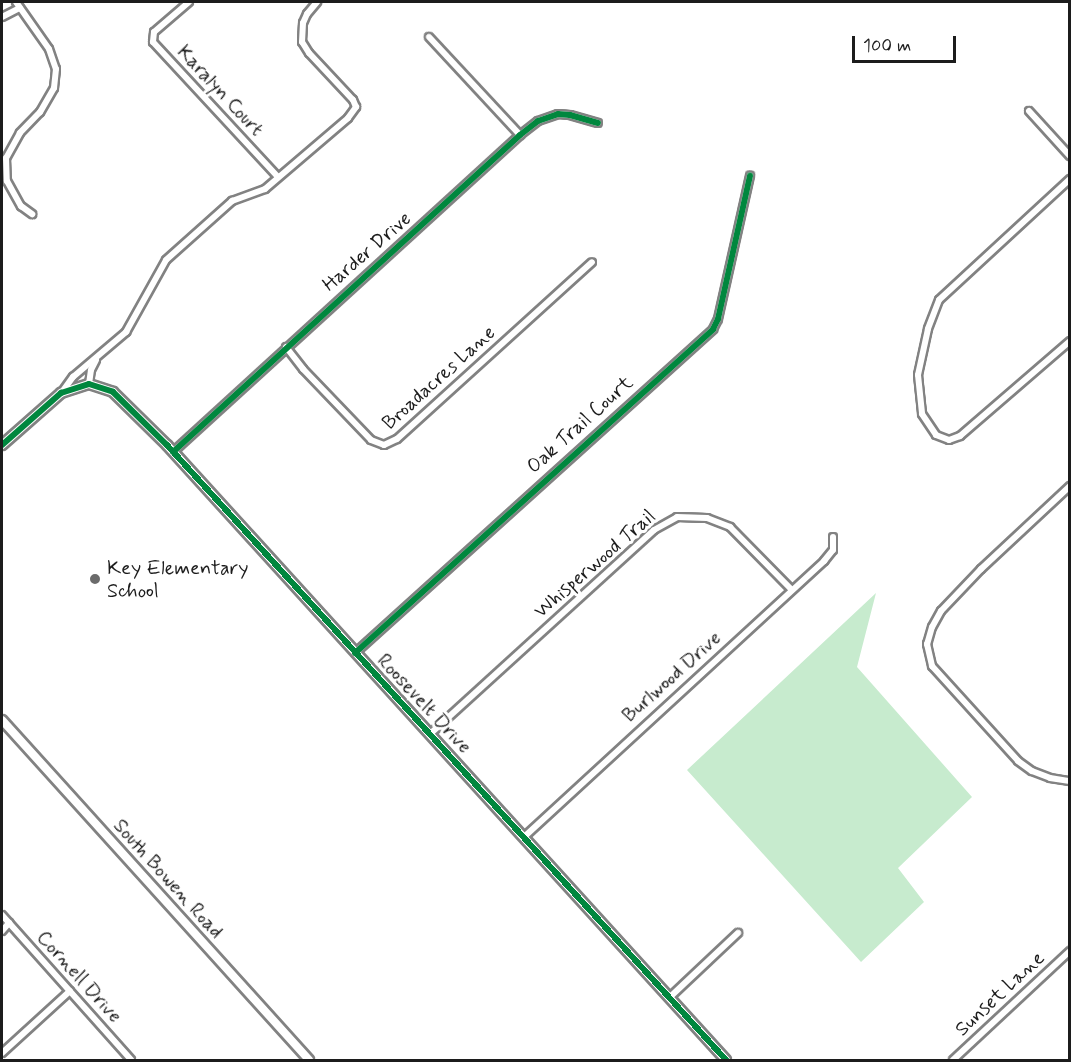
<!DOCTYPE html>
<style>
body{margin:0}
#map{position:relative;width:1071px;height:1062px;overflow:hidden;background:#fff;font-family:Mynerve,sans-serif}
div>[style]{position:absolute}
.green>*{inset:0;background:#c7ebce}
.roads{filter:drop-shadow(2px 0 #828282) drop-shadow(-2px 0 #828282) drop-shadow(0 2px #828282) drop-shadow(0 -2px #828282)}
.minor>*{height:6px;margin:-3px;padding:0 3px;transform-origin:3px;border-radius:3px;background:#fff}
.tertiary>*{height:8px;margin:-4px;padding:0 4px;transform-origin:4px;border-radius:4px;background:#fff}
.secondary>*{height:8px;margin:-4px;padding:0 4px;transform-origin:4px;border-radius:4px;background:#fff}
.cycleway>*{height:6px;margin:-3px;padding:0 3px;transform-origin:3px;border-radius:3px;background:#00873e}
.dots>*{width:16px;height:16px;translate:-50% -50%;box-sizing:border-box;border:3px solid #fff;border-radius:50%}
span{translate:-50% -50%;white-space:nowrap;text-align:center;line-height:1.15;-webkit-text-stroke:6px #fff;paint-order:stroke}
.street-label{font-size:20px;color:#1c1c1c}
.poi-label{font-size:20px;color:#1c1c1c}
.left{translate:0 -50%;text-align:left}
.frame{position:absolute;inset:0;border:3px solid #1c1c1c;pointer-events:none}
.scale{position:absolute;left:852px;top:36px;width:104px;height:27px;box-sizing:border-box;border:3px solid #1c1c1c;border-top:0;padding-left:8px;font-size:18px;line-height:21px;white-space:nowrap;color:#1c1c1c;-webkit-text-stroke:4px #fff;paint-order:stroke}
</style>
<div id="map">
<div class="green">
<i style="clip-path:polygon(876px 593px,857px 667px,972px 797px,898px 868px,924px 902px,861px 962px,687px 770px)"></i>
</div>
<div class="roads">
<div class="minor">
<i style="left:16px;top:2px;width:57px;rotate:54.9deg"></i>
<i style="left:49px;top:49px;width:21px;rotate:71deg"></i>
<i style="left:56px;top:69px;width:19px;rotate:96deg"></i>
<i style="left:54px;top:88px;width:28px;rotate:120deg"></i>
<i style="left:40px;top:112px;width:29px;rotate:134deg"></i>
<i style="left:20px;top:133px;width:29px;rotate:119deg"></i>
<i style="left:6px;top:158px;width:23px;rotate:88deg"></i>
<i style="left:7px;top:181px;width:29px;rotate:61deg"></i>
<i style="left:21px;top:206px;width:14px;rotate:36deg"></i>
<i style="left:189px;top:2px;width:46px;rotate:139.4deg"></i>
<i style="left:154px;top:32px;width:10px;rotate:96deg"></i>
<i style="left:153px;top:42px;width:184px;rotate:47.2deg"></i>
<i style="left:2px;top:17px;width:20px;rotate:-27deg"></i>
<i style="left:429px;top:37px;width:134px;rotate:47.1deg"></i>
<i style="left:1029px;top:111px;width:61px;rotate:47.7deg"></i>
<i style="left:1070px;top:179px;width:178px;rotate:137.3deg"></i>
<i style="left:939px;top:300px;width:31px;rotate:111deg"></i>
<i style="left:928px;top:329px;width:47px;rotate:102.3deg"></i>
<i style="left:918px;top:375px;width:39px;rotate:84deg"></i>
<i style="left:922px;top:414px;width:25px;rotate:56deg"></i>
<i style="left:936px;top:435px;width:14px;rotate:21deg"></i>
<i style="left:949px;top:440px;width:12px;rotate:-20deg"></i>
<i style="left:960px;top:436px;width:145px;rotate:-40.8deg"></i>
<i style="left:286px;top:347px;width:28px;rotate:52deg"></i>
<i style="left:303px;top:369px;width:98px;rotate:46.2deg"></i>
<i style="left:371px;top:440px;width:14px;rotate:21deg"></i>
<i style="left:384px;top:445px;width:14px;rotate:-25deg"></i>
<i style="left:397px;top:439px;width:263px;rotate:-42.2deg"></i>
<i style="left:89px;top:384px;width:14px;rotate:-82deg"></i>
<i style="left:91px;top:370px;width:11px;rotate:-63deg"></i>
<i style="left:62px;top:392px;width:19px;rotate:-54deg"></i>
<i style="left:73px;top:377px;width:70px;rotate:-40.3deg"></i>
<i style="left:126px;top:332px;width:82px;rotate:-60.9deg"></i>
<i style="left:166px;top:260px;width:89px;rotate:-41.8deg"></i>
<i style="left:232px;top:201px;width:35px;rotate:-20deg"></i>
<i style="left:265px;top:189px;width:109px;rotate:-40.5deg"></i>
<i style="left:348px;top:118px;width:14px;rotate:-54deg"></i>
<i style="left:356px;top:107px;width:8px;rotate:-113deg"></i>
<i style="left:353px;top:100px;width:64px;rotate:-133.1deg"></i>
<i style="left:309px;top:53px;width:13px;rotate:-122deg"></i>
<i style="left:302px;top:42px;width:19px;rotate:-87deg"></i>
<i style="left:303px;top:23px;width:10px;rotate:-66deg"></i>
<i style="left:307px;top:14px;width:16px;rotate:-50deg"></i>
<i style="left:173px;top:452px;width:470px;rotate:-42.4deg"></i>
<i style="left:520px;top:135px;width:23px;rotate:-38deg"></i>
<i style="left:538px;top:121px;width:21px;rotate:-19deg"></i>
<i style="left:558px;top:114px;width:12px;rotate:5deg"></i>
<i style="left:570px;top:115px;width:29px;rotate:16deg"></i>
<i style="left:1070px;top:486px;width:122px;rotate:137deg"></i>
<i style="left:981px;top:569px;width:58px;rotate:133.6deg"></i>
<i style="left:941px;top:611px;width:18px;rotate:119deg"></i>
<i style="left:932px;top:627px;width:18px;rotate:106deg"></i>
<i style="left:927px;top:644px;width:23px;rotate:77deg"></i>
<i style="left:932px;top:666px;width:128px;rotate:47.8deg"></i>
<i style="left:1018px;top:761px;width:17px;rotate:36deg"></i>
<i style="left:1032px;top:771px;width:19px;rotate:21deg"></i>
<i style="left:1050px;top:778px;width:20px;rotate:9deg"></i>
<i style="left:355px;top:653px;width:483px;rotate:-42.1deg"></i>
<i style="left:713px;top:329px;width:11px;rotate:-63deg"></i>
<i style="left:718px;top:319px;width:147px;rotate:-77.4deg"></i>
<i style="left:430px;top:734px;width:303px;rotate:-42.3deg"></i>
<i style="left:654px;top:530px;width:26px;rotate:-29deg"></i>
<i style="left:677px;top:517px;width:30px;rotate:2deg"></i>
<i style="left:707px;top:518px;width:25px;rotate:21deg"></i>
<i style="left:730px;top:527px;width:88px;rotate:45.5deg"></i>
<i style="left:524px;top:837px;width:408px;rotate:-42.6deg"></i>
<i style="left:824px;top:561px;width:14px;rotate:-51deg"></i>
<i style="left:833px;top:550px;width:13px;rotate:-90deg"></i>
<i style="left:2px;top:915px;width:194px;rotate:48.3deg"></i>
<i style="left:2px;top:931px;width:11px;rotate:-49deg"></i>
<i style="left:669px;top:998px;width:95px;rotate:-43.3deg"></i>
<i style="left:2px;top:1053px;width:92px;rotate:-42.4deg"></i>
<i style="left:953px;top:1060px;width:160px;rotate:-43deg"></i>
</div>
<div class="tertiary">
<i style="left:2px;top:445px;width:79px;rotate:-41.4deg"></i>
<i style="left:61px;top:393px;width:29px;rotate:-18deg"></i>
<i style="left:89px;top:384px;width:25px;rotate:18deg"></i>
<i style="left:113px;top:392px;width:76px;rotate:44.5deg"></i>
<i style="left:167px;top:445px;width:831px;rotate:47.73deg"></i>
</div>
<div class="secondary">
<i style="left:2px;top:720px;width:458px;rotate:47.9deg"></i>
</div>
</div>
<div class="cycleway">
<i style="left:2px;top:445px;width:79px;rotate:-41.4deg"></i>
<i style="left:61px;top:393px;width:29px;rotate:-18deg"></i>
<i style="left:89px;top:384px;width:25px;rotate:18deg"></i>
<i style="left:113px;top:392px;width:76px;rotate:44.5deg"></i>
<i style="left:167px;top:445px;width:831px;rotate:47.73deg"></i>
<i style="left:173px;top:452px;width:470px;rotate:-42.4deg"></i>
<i style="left:520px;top:135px;width:23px;rotate:-38deg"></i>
<i style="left:538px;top:121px;width:21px;rotate:-19deg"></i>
<i style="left:558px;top:114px;width:12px;rotate:5deg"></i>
<i style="left:570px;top:115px;width:29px;rotate:16deg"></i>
<i style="left:355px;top:653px;width:483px;rotate:-42.1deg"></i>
<i style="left:713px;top:329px;width:11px;rotate:-63deg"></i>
<i style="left:718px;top:319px;width:147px;rotate:-77.4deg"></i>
</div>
<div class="dots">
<i style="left:95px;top:579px;background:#6b6b6b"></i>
</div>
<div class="street-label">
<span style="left:220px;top:91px;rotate:47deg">Karalyn Court</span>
<span style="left:367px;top:252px;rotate:-41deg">Harder Drive</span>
<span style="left:439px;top:378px;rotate:-42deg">Broadacres Lane</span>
<span style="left:580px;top:425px;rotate:-42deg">Oak Trail Court</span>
<span style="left:595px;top:564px;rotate:-41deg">Whisperwood Trail</span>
<span style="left:672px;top:677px;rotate:-42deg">Burlwood Drive</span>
<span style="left:424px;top:704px;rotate:47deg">Roosevelt Drive</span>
<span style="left:168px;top:879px;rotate:48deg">South Bowen Road</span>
<span style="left:79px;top:977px;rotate:48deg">Cornell Drive</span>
<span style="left:1000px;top:994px;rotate:-43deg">Sunset Lane</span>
</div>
<div class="poi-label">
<span class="left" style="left:107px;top:580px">Key Elementary<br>School</span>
</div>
<div class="frame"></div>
<div class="scale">100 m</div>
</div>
